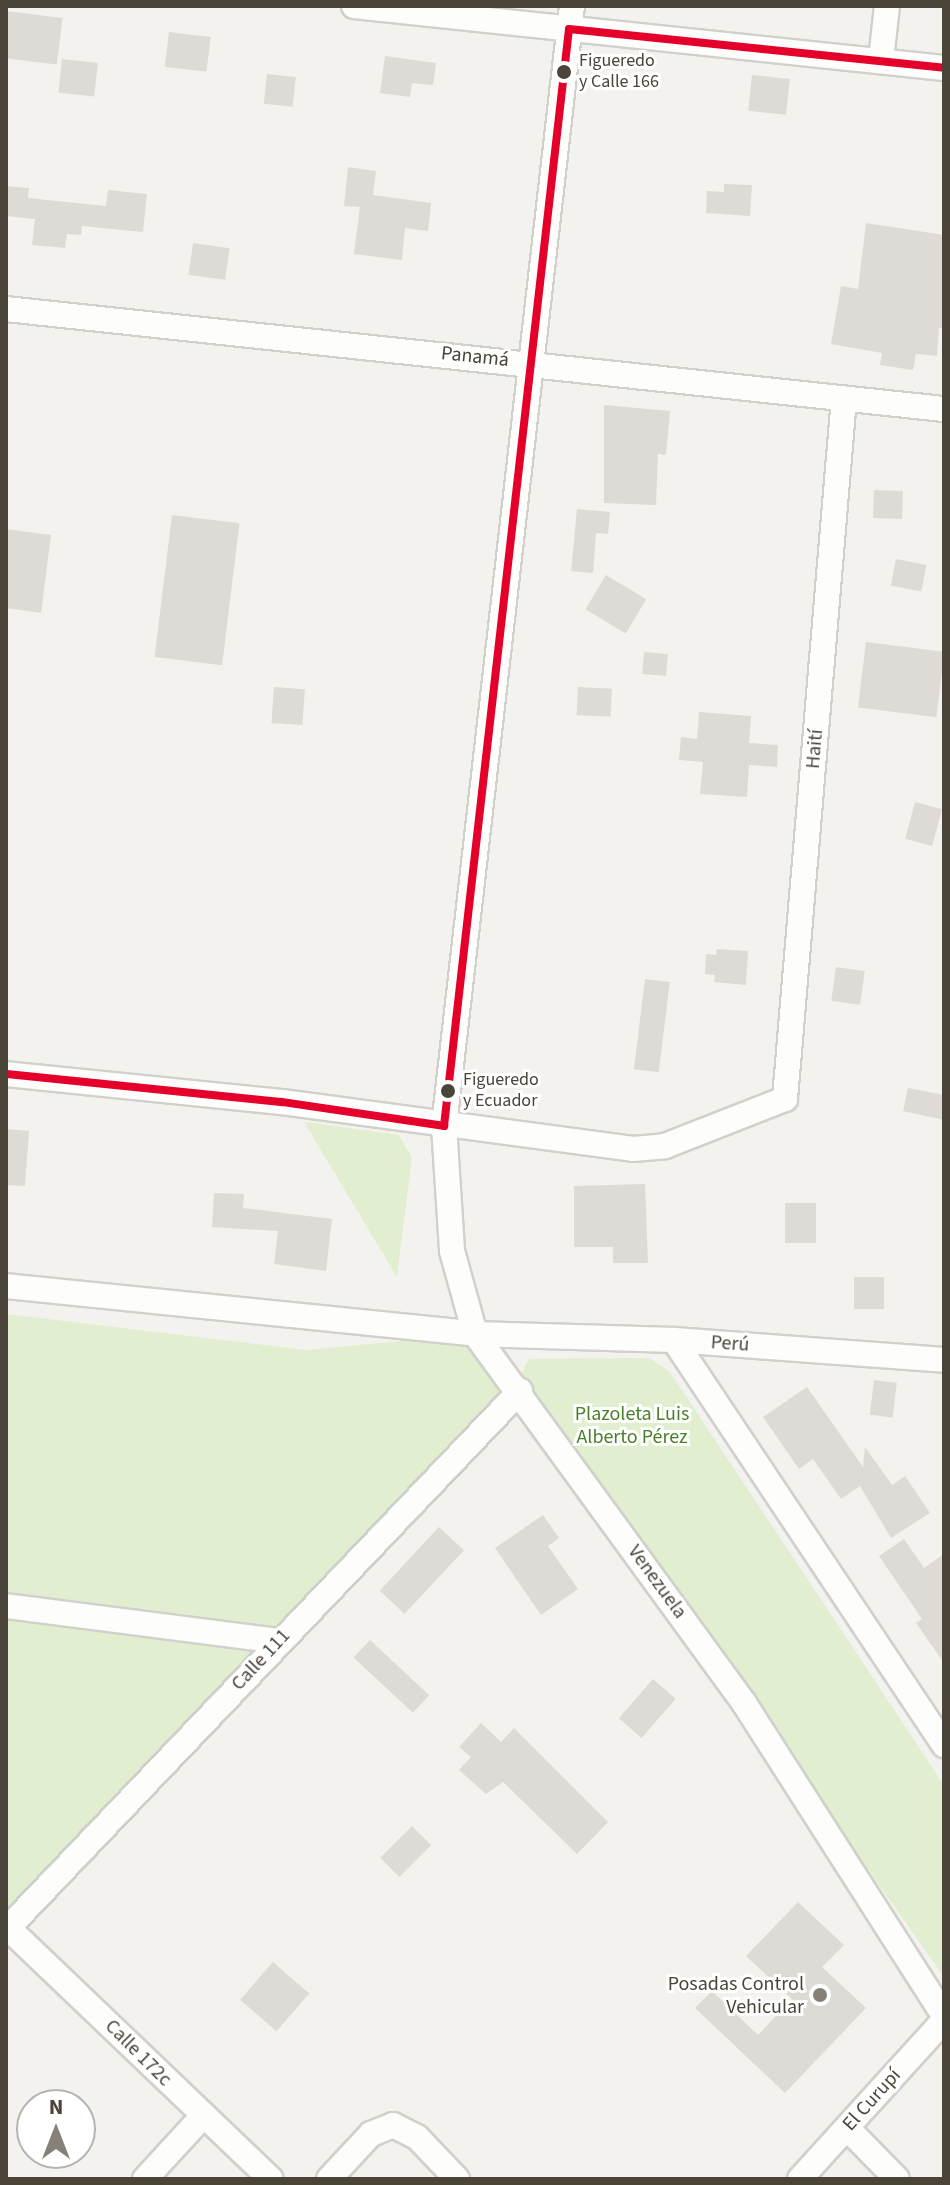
<!DOCTYPE html>
<meta charset="utf-8">
<style>
body{margin:0}
#map{position:relative;width:950px;height:2185px;overflow:hidden;background:#f4f2ee;font-family:"Source Sans 3",sans-serif}
div>[style]{position:absolute}
.green>*{inset:0;background:#e1eecf}
.building>*{inset:0;background:#dedbd6;transform-origin:0 0}
.roads{filter:drop-shadow(2px 0 #d2d0cb) drop-shadow(-2px 0 #d2d0cb) drop-shadow(0 2px #d2d0cb) drop-shadow(0 -2px #d2d0cb)}
.minor>*{height:24px;margin:-12px;padding:0 12px;transform-origin:12px;border-radius:12px;background:#fdfdfc}
.bus-1>*{height:8px;margin:-4px;padding:0 4px;transform-origin:4px;border-radius:4px;background:#e4002b}
.dots>*{width:22px;height:22px;translate:-50% -50%;box-sizing:border-box;border:4px solid #fff;border-radius:50%}
span{translate:-50% -50%;white-space:nowrap;text-align:center;line-height:1.15;-webkit-text-stroke:6px #fff;paint-order:stroke}
.bus-label{font-size:18px;color:#4b4439}
.left{translate:0 -50%;text-align:left}
.street-label{font-size:20px;color:#4b4439}
.park-label{font-size:20px;color:#4a7f2a}
.poi-label{font-size:20px;color:#4b4439}
.right{translate:-100% -50%;text-align:right}
.frame{position:absolute;inset:0;border:8px solid #4b4439;pointer-events:none}
.north{position:absolute;left:16px;top:2089px;width:80px;height:80px;box-sizing:border-box;background:#fff;border:2px solid #b7b4b0;border-radius:50%;rotate:0deg;font-size:22px;font-weight:700;line-height:32px;text-align:center;color:#4b4439}
.north::after{content:'';display:block;margin:auto;width:28px;height:36px;background:#868178;clip-path:polygon(50% 0,100% 100%,50% 72%,0 100%)}
</style>
<div id="map">
<div class="green">
<i style="clip-path:polygon(304px 1122px,399px 1135px,412px 1158px,397px 1277px)"></i>
<i style="clip-path:polygon(6px 1314px,306px 1350px,455px 1336px,522px 1401px,28px 1914px,6px 1911px)"></i>
<i style="clip-path:polygon(649px 1358px,670px 1372px,944px 1785px,944px 1977px,520px 1376px,529px 1359px)"></i>
</div>
<div class="building">
<i style="left:6px;top:11px;width:57px;height:47px;rotate:7deg"></i>
<i style="left:169px;top:32px;width:42px;height:35px;rotate:7deg"></i>
<i style="clip-path:polygon(385px 56px,436px 63px,433px 85px,412px 83px,410px 97px,380px 93px)"></i>
<i style="left:62px;top:59px;width:36px;height:34px;rotate:6deg"></i>
<i style="left:267px;top:74px;width:29px;height:30px;rotate:6deg"></i>
<i style="left:752px;top:75px;width:38px;height:36px;rotate:6deg"></i>
<i style="clip-path:polygon(348px 167px,376px 171px,373px 195px,431px 203px,428px 231px,405px 228px,402px 260px,354px 254px,360px 207px,344px 206px)"></i>
<i style="clip-path:polygon(724px 184px,752px 185px,750px 216px,706px 213px,707px 191px,724px 192px)"></i>
<i style="clip-path:polygon(6px 186px,29px 188px,28px 198px,106px 206px,108px 190px,147px 194px,143px 232px,82px 226px,81px 235px,67px 234px,65px 248px,32px 245px,35px 219px,6px 216px)"></i>
<i style="clip-path:polygon(866px 223px,944px 235px,944px 328px,939px 328px,937px 356px,916px 354px,913px 370px,880px 365px,882px 353px,831px 344px,841px 286px,858px 289px)"></i>
<i style="left:193px;top:243px;width:37px;height:32px;rotate:8deg"></i>
<i style="clip-path:polygon(604px 405px,670px 411px,666px 455px,658px 454px,656px 505px,604px 503px)"></i>
<i style="left:874px;top:490px;width:29px;height:28px;rotate:2deg"></i>
<i style="clip-path:polygon(577px 509px,610px 512px,608px 534px,596px 533px,593px 573px,571px 571px)"></i>
<i style="left:172px;top:515px;width:68px;height:143px;rotate:7deg"></i>
<i style="clip-path:polygon(6px 529px,51px 535px,41px 613px,6px 608px)"></i>
<i style="left:896px;top:559px;width:31px;height:27px;rotate:11deg"></i>
<i style="left:606px;top:575px;width:47px;height:40px;rotate:31deg"></i>
<i style="left:866px;top:642px;width:79px;height:66px;rotate:7deg"></i>
<i style="left:644px;top:652px;width:24px;height:22px;rotate:5deg"></i>
<i style="left:274px;top:687px;width:31px;height:36px;rotate:4deg"></i>
<i style="left:578px;top:687px;width:34px;height:28px;rotate:3deg"></i>
<i style="clip-path:polygon(699px 712px,751px 716px,749px 743px,778px 745px,777px 767px,749px 765px,747px 797px,700px 794px,703px 762px,679px 760px,681px 737px,697px 739px)"></i>
<i style="left:915px;top:802px;width:28px;height:38px;rotate:15deg"></i>
<i style="clip-path:polygon(717px 949px,748px 951px,746px 985px,714px 982px,715px 975px,705px 974px,706px 954px,716px 955px)"></i>
<i style="left:836px;top:967px;width:29px;height:34px;rotate:8deg"></i>
<i style="left:645px;top:979px;width:25px;height:91px;rotate:7deg"></i>
<i style="clip-path:polygon(908px 1088px,944px 1095px,944px 1120px,903px 1111px)"></i>
<i style="clip-path:polygon(6px 1129px,29px 1131px,25px 1186px,6px 1185px)"></i>
<i style="clip-path:polygon(645px 1184px,648px 1263px,613px 1263px,613px 1247px,574px 1247px,574px 1186px)"></i>
<i style="clip-path:polygon(214px 1193px,244px 1194px,243px 1208px,332px 1219px,326px 1271px,274px 1264px,278px 1231px,212px 1227px)"></i>
<i style="left:785px;top:1203px;width:31px;height:40px"></i>
<i style="left:854px;top:1277px;width:30px;height:32px"></i>
<i style="left:874px;top:1380px;width:23px;height:35px;rotate:7deg"></i>
<i style="clip-path:polygon(807px 1387px,863px 1467px,865px 1447px,892px 1485px,905px 1476px,930px 1513px,891px 1538px,860px 1486px,841px 1499px,813px 1459px,799px 1469px,763px 1417px)"></i>
<i style="clip-path:polygon(543px 1515px,559px 1538px,548px 1546px,578px 1589px,541px 1615px,495px 1548px)"></i>
<i style="left:439px;top:1527px;width:34px;height:87px;rotate:43deg"></i>
<i style="clip-path:polygon(904px 1539px,924px 1568px,944px 1554px,944px 1663px,916px 1623px,922px 1619px,879px 1556px)"></i>
<i style="left:370px;top:1640px;width:81px;height:24px;rotate:43deg"></i>
<i style="left:653px;top:1679px;width:30px;height:52px;rotate:41deg"></i>
<i style="clip-path:polygon(481px 1723px,501px 1742px,514px 1728px,608px 1822px,577px 1854px,503px 1782px,486px 1794px,459px 1770px,471px 1757px,459px 1747px)"></i>
<i style="left:412px;top:1826px;width:27px;height:45px;rotate:45deg"></i>
<i style="clip-path:polygon(798px 1902px,844px 1945px,822px 1967px,866px 2008px,785px 2093px,695px 2008px,712px 1991px,758px 2035px,792px 1999px,746px 1956px)"></i>
<i style="left:273px;top:1962px;width:48px;height:50px;rotate:41deg"></i>
</div>
<div class="roads">
<div class="minor">
<i style="left:354px;top:6px;width:593px;rotate:6deg"></i>
<i style="left:572px;top:6px;width:1127px;rotate:96.52deg"></i>
<i style="left:444px;top:1126px;width:125px;rotate:86.3deg"></i>
<i style="left:452px;top:1251px;width:86px;rotate:74.5deg"></i>
<i style="left:475px;top:1334px;width:457px;rotate:53.9deg"></i>
<i style="left:744px;top:1703px;width:371px;rotate:57.4deg"></i>
<i style="left:881px;top:60px;width:54px;rotate:-83.7deg"></i>
<i style="left:6px;top:309px;width:943px;rotate:6.09deg"></i>
<i style="left:6px;top:1074px;width:277px;rotate:5.8deg"></i>
<i style="left:282px;top:1102px;width:354px;rotate:7.6deg"></i>
<i style="left:633px;top:1149px;width:32px;rotate:-5deg"></i>
<i style="left:665px;top:1146px;width:129px;rotate:-21.4deg"></i>
<i style="left:785px;top:1099px;width:703px;rotate:-85.19deg"></i>
<i style="left:6px;top:1286px;width:471px;rotate:5.8deg"></i>
<i style="left:475px;top:1334px;width:199px;rotate:1.7deg"></i>
<i style="left:674px;top:1340px;width:271px;rotate:4.2deg"></i>
<i style="left:674px;top:1340px;width:487px;rotate:56.3deg"></i>
<i style="left:6px;top:1606px;width:274px;rotate:7.3deg"></i>
<i style="left:6px;top:1926px;width:366px;rotate:43.7deg"></i>
<i style="left:6px;top:1930px;width:745px;rotate:-46.36deg"></i>
<i style="left:847px;top:2128px;width:71px;rotate:45.6deg"></i>
<i style="left:145px;top:2179px;width:84px;rotate:-47.4deg"></i>
<i style="left:329px;top:2179px;width:62px;rotate:-47deg"></i>
<i style="left:371px;top:2134px;width:24px;rotate:-22deg"></i>
<i style="left:393px;top:2125px;width:27px;rotate:27deg"></i>
<i style="left:417px;top:2137px;width:58px;rotate:46.4deg"></i>
<i style="left:800px;top:2179px;width:215px;rotate:-47.8deg"></i>
</div>
</div>
<div class="bus-1">
<i style="left:569px;top:29px;width:377px;rotate:5.9deg"></i>
<i style="left:6px;top:1074px;width:277px;rotate:5.8deg"></i>
<i style="left:282px;top:1102px;width:164px;rotate:8.4deg"></i>
<i style="left:444px;top:1126px;width:1104px;rotate:-83.5deg"></i>
</div>
<div class="dots">
<i style="left:564px;top:72px;background:#4b4439"></i>
<i style="left:448px;top:1091px;background:#4b4439"></i>
<i style="left:820px;top:1995px;background:#868178"></i>
</div>
<div class="bus-label">
<span class="left" style="left:579px;top:72px">Figueredo<br>y Calle 166</span>
<span class="left" style="left:463px;top:1091px">Figueredo<br>y Ecuador</span>
</div>
<div class="street-label">
<span style="left:475px;top:357px;rotate:6deg">Panamá</span>
<span style="left:815px;top:749px;rotate:-85deg">Haití</span>
<span style="left:730px;top:1344px;rotate:4deg">Perú</span>
<span style="left:657px;top:1582px;rotate:54deg">Venezuela</span>
<span style="left:261px;top:1660px;rotate:-47deg">Calle 111</span>
<span style="left:138px;top:2053px;rotate:45deg">Calle 172c</span>
<span style="left:872px;top:2100px;rotate:-48deg">El Curupí</span>
</div>
<div class="park-label">
<span style="left:632px;top:1426px">Plazoleta Luis<br>Alberto Pérez</span>
</div>
<div class="poi-label">
<span class="right" style="left:804px;top:1996px">Posadas Control<br>Vehicular</span>
</div>
<div class="frame"></div>
<div class="north">N</div>
</div>
